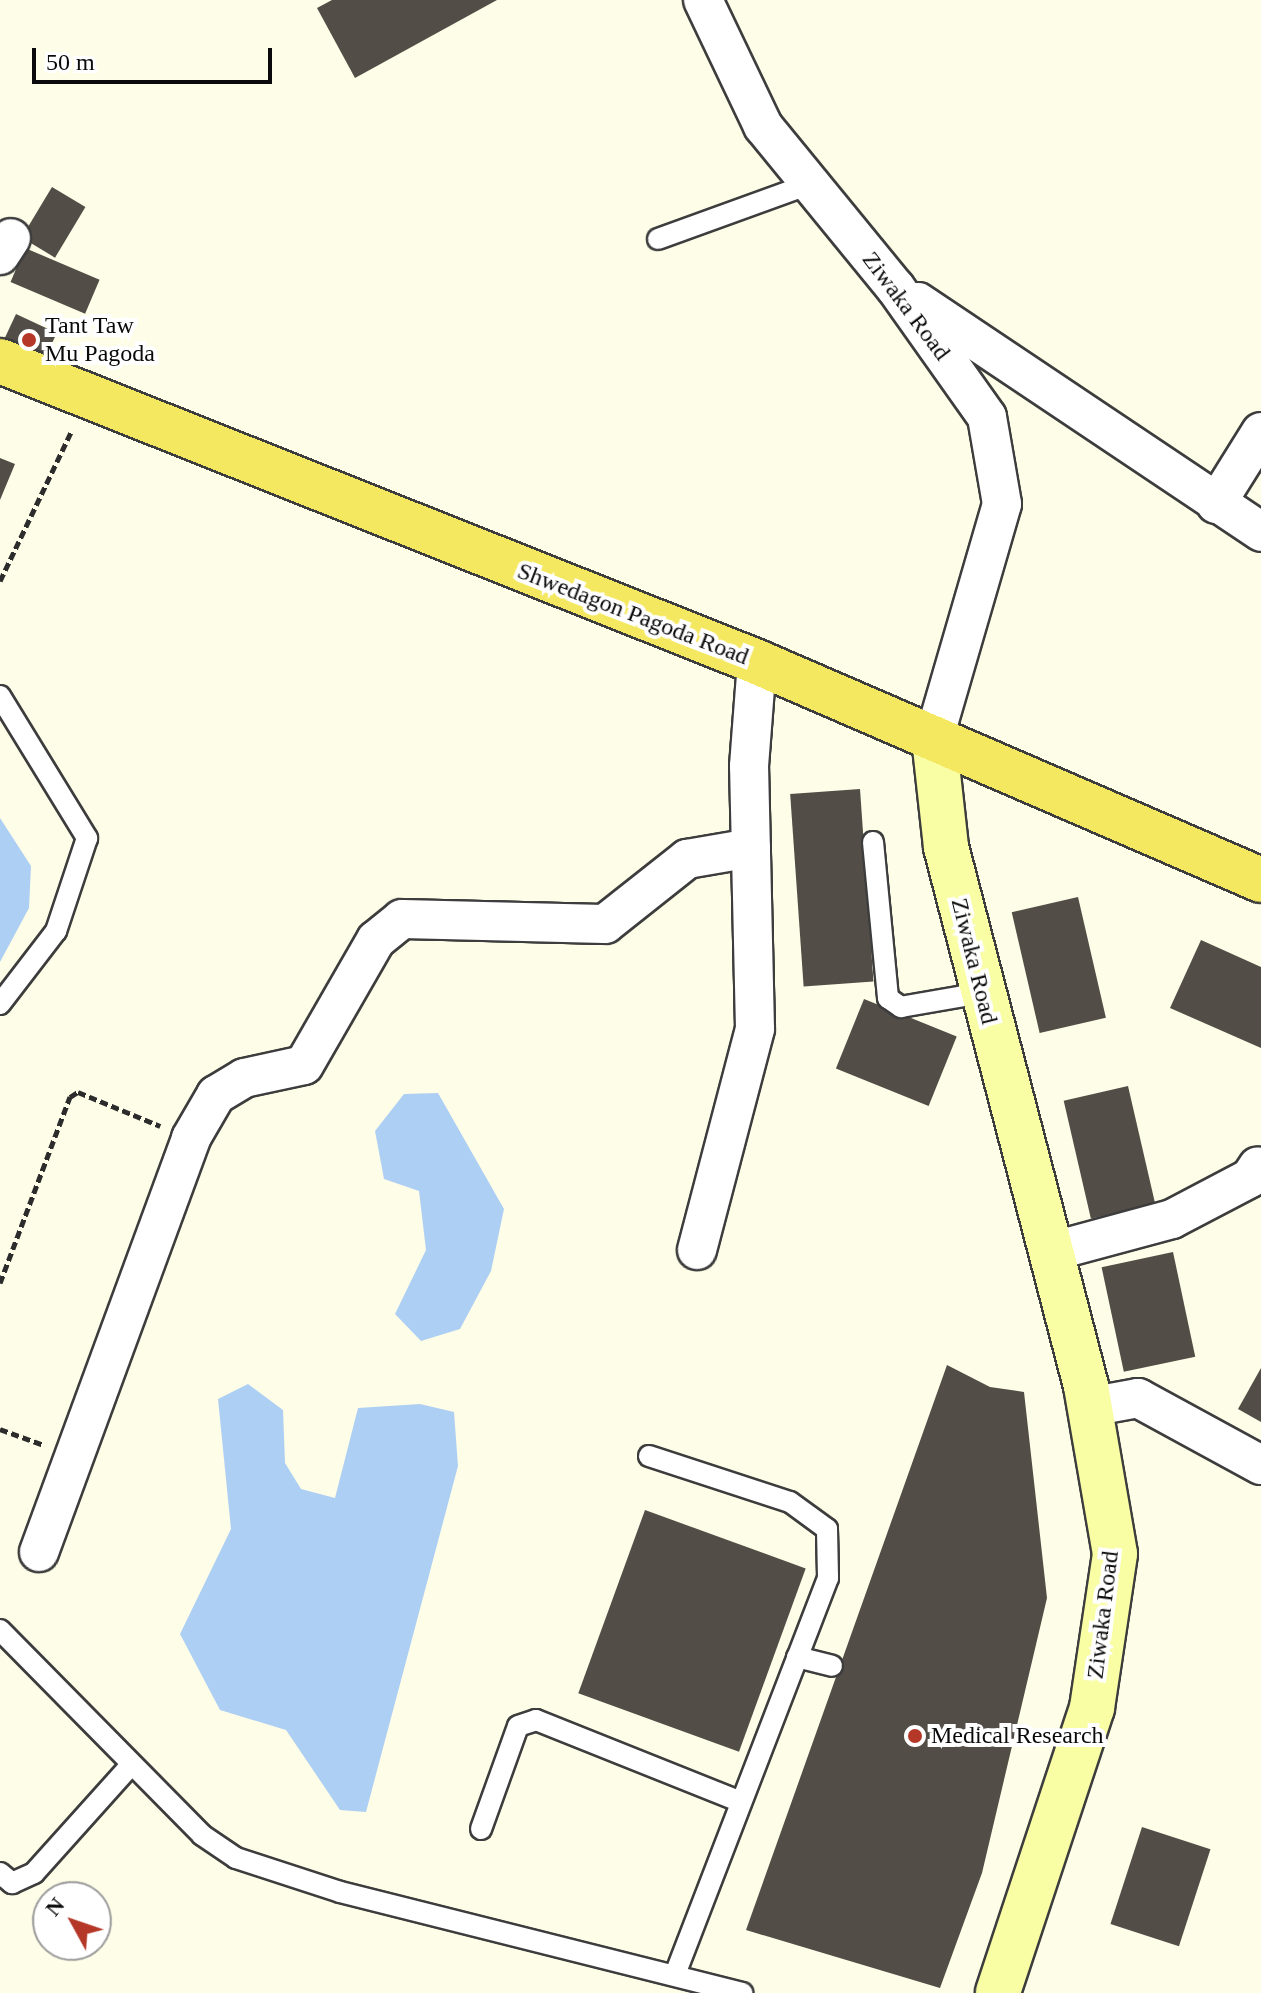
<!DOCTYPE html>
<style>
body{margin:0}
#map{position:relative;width:1261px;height:1993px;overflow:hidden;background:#fefde7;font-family:Georgia,serif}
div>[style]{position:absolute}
.water>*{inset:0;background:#aecff4}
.building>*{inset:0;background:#524d47;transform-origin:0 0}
.path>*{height:5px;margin-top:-2.5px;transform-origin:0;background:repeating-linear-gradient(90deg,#2c2c2c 0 8px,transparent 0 12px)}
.roads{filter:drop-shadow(2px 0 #3d3d3d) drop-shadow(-2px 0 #3d3d3d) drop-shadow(0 2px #3d3d3d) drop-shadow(0 -2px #3d3d3d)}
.lane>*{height:20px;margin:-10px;padding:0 10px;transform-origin:10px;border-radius:10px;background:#fff}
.street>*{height:38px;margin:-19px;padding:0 19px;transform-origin:19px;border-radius:19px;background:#fff}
.secondary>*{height:44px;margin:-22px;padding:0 22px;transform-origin:22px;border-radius:22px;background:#f9fda4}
.primary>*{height:44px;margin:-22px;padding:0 22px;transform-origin:22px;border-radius:22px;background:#f5e861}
.dots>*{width:22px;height:22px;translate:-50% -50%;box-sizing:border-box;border:4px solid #fff;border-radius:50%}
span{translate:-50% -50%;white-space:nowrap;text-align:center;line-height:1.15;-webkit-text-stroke:8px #fff;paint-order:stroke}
.street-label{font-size:24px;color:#0a0a0a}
.poi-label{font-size:24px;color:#0a0a0a}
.left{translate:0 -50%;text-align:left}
.north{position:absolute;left:32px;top:1881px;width:80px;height:80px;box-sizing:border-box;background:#fff;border:2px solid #9d9d9d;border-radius:50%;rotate:310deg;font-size:22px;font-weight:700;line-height:32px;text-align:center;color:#0a0a0a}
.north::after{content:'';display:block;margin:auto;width:28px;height:36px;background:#b43727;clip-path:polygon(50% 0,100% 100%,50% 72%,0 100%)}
.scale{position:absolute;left:32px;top:48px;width:240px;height:36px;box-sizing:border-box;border:4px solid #0a0a0a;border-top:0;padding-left:10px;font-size:24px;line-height:28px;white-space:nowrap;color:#0a0a0a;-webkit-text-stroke:6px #fff;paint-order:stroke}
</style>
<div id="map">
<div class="water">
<i style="clip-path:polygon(0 818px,31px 866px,29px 908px,0 962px)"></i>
<i style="clip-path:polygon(438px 1093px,504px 1209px,491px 1271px,460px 1329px,421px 1341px,395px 1314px,426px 1250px,419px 1191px,384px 1179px,375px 1131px,404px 1094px)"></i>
<i style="clip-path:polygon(248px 1384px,283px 1410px,285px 1463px,301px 1489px,335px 1498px,358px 1408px,420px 1404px,454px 1412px,458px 1466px,366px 1812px,340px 1810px,286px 1730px,220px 1710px,180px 1634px,231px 1529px,218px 1399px)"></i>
</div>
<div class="building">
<i style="clip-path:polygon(332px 0,497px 0,355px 78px,317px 8px)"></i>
<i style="left:52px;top:187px;width:39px;height:59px;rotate:31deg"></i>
<i style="left:25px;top:248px;width:81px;height:37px;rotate:23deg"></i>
<i style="left:16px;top:314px;width:45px;height:37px;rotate:25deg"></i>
<i style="clip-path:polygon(0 458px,15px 464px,0 500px)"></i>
<i style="left:860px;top:789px;width:193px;height:70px;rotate:86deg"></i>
<i style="left:1078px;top:897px;width:124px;height:68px;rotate:77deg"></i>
<i style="clip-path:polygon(1201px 940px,1261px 967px,1261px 1048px,1170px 1008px)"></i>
<i style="left:864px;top:999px;width:100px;height:75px;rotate:22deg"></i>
<i style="left:1128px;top:1086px;width:121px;height:66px;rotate:77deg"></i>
<i style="left:1173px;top:1252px;width:107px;height:73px;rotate:78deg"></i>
<i style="clip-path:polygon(947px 1365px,990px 1387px,1024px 1392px,1047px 1598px,982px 1873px,940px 1988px,746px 1930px)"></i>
<i style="clip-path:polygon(1261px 1368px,1261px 1422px,1238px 1409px)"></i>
<i style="left:645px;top:1510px;width:171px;height:195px;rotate:20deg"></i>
<i style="left:1142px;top:1827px;width:72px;height:102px;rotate:18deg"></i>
</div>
<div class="path">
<i style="left:0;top:581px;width:167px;rotate:-64.5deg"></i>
<i style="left:0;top:1283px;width:199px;rotate:-69.4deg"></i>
<i style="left:70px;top:1097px;width:9px;rotate:-32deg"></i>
<i style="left:78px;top:1092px;width:89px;rotate:22.5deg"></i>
<i style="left:0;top:1429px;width:47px;rotate:20deg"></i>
</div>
<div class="roads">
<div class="lane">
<i style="left:658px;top:239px;width:162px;rotate:-19.9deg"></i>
<i style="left:0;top:696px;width:167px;rotate:58.5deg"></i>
<i style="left:87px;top:838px;width:98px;rotate:108.4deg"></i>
<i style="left:56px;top:931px;width:92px;rotate:127.5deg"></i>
<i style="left:873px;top:842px;width:157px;rotate:84.5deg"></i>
<i style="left:888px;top:998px;width:16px;rotate:35deg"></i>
<i style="left:901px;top:1007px;width:81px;rotate:-9.9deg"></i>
<i style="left:649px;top:1456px;width:148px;rotate:18.1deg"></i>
<i style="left:790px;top:1502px;width:46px;rotate:36.1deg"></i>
<i style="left:827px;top:1529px;width:49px;rotate:88.8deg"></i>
<i style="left:828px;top:1578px;width:421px;rotate:111.1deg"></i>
<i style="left:0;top:1630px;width:288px;rotate:45.4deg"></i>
<i style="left:202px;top:1835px;width:41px;rotate:34.1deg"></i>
<i style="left:236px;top:1858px;width:109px;rotate:18.1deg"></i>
<i style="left:340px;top:1892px;width:415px;rotate:14.1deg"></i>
<i style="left:797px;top:1657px;width:36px;rotate:14deg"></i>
<i style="left:481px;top:1829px;width:109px;rotate:-70.2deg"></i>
<i style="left:518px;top:1726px;width:19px;rotate:-18deg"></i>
<i style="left:536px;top:1720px;width:221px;rotate:21.8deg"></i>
<i style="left:0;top:1873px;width:16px;rotate:40deg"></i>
<i style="left:12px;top:1883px;width:24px;rotate:-24deg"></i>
<i style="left:34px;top:1873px;width:145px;rotate:-48.1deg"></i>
</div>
<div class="street">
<i style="left:703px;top:0;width:140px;rotate:64.5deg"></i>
<i style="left:763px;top:126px;width:208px;rotate:50.7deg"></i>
<i style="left:895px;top:287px;width:159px;rotate:54.7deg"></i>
<i style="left:987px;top:417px;width:88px;rotate:80.2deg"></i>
<i style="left:1002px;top:504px;width:244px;rotate:106.2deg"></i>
<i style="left:0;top:255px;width:20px;rotate:-57deg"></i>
<i style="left:918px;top:302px;width:413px;rotate:33.8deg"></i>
<i style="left:1216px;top:504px;width:85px;rotate:-58deg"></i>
<i style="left:697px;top:1250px;width:228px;rotate:-75.3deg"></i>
<i style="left:755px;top:1029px;width:263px;rotate:-91.3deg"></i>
<i style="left:749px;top:766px;width:104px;rotate:-85.6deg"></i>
<i style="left:1050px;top:1252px;width:126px;rotate:-15.1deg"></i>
<i style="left:1172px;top:1219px;width:88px;rotate:-27.7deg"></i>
<i style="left:1250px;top:1178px;width:14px;rotate:-56deg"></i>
<i style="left:1089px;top:1407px;width:50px;rotate:-10.4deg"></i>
<i style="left:1138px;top:1398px;width:140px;rotate:28.6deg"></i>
<i style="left:39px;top:1552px;width:441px;rotate:-69.8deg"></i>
<i style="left:191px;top:1138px;width:50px;rotate:-59.8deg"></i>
<i style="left:216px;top:1095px;width:33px;rotate:-31deg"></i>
<i style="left:244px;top:1078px;width:61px;rotate:-12.2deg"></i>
<i style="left:304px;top:1065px;width:144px;rotate:-60.1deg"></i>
<i style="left:376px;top:940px;width:33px;rotate:-39deg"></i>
<i style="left:402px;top:919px;width:203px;rotate:1.4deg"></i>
<i style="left:605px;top:924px;width:105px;rotate:-38.4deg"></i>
<i style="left:687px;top:859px;width:65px;rotate:-9.8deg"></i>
</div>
<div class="secondary">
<i style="left:934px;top:738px;width:110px;rotate:83.7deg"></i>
<i style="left:946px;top:847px;width:557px;rotate:75.44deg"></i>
<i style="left:1086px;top:1386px;width:170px;rotate:80.2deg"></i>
<i style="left:1115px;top:1554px;width:156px;rotate:98.5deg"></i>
<i style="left:1092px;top:1708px;width:300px;rotate:108.3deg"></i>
</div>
<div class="primary">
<i style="left:0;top:361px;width:815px;rotate:21.68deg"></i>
<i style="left:757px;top:662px;width:549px;rotate:23.39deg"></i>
</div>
</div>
<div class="dots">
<i style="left:29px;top:340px;background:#b43727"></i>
<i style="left:915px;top:1736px;background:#b43727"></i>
</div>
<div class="street-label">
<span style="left:906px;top:306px;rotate:53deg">Ziwaka Road</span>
<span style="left:633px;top:614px;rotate:21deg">Shwedagon Pagoda Road</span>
<span style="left:974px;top:961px;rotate:76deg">Ziwaka Road</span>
<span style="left:1103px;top:1615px;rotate:-83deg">Ziwaka Road</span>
</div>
<div class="poi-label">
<span class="left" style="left:45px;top:340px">Tant Taw<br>Mu Pagoda</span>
<span class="left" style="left:931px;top:1736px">Medical Research</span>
</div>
<div class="north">N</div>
<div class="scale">50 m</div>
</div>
